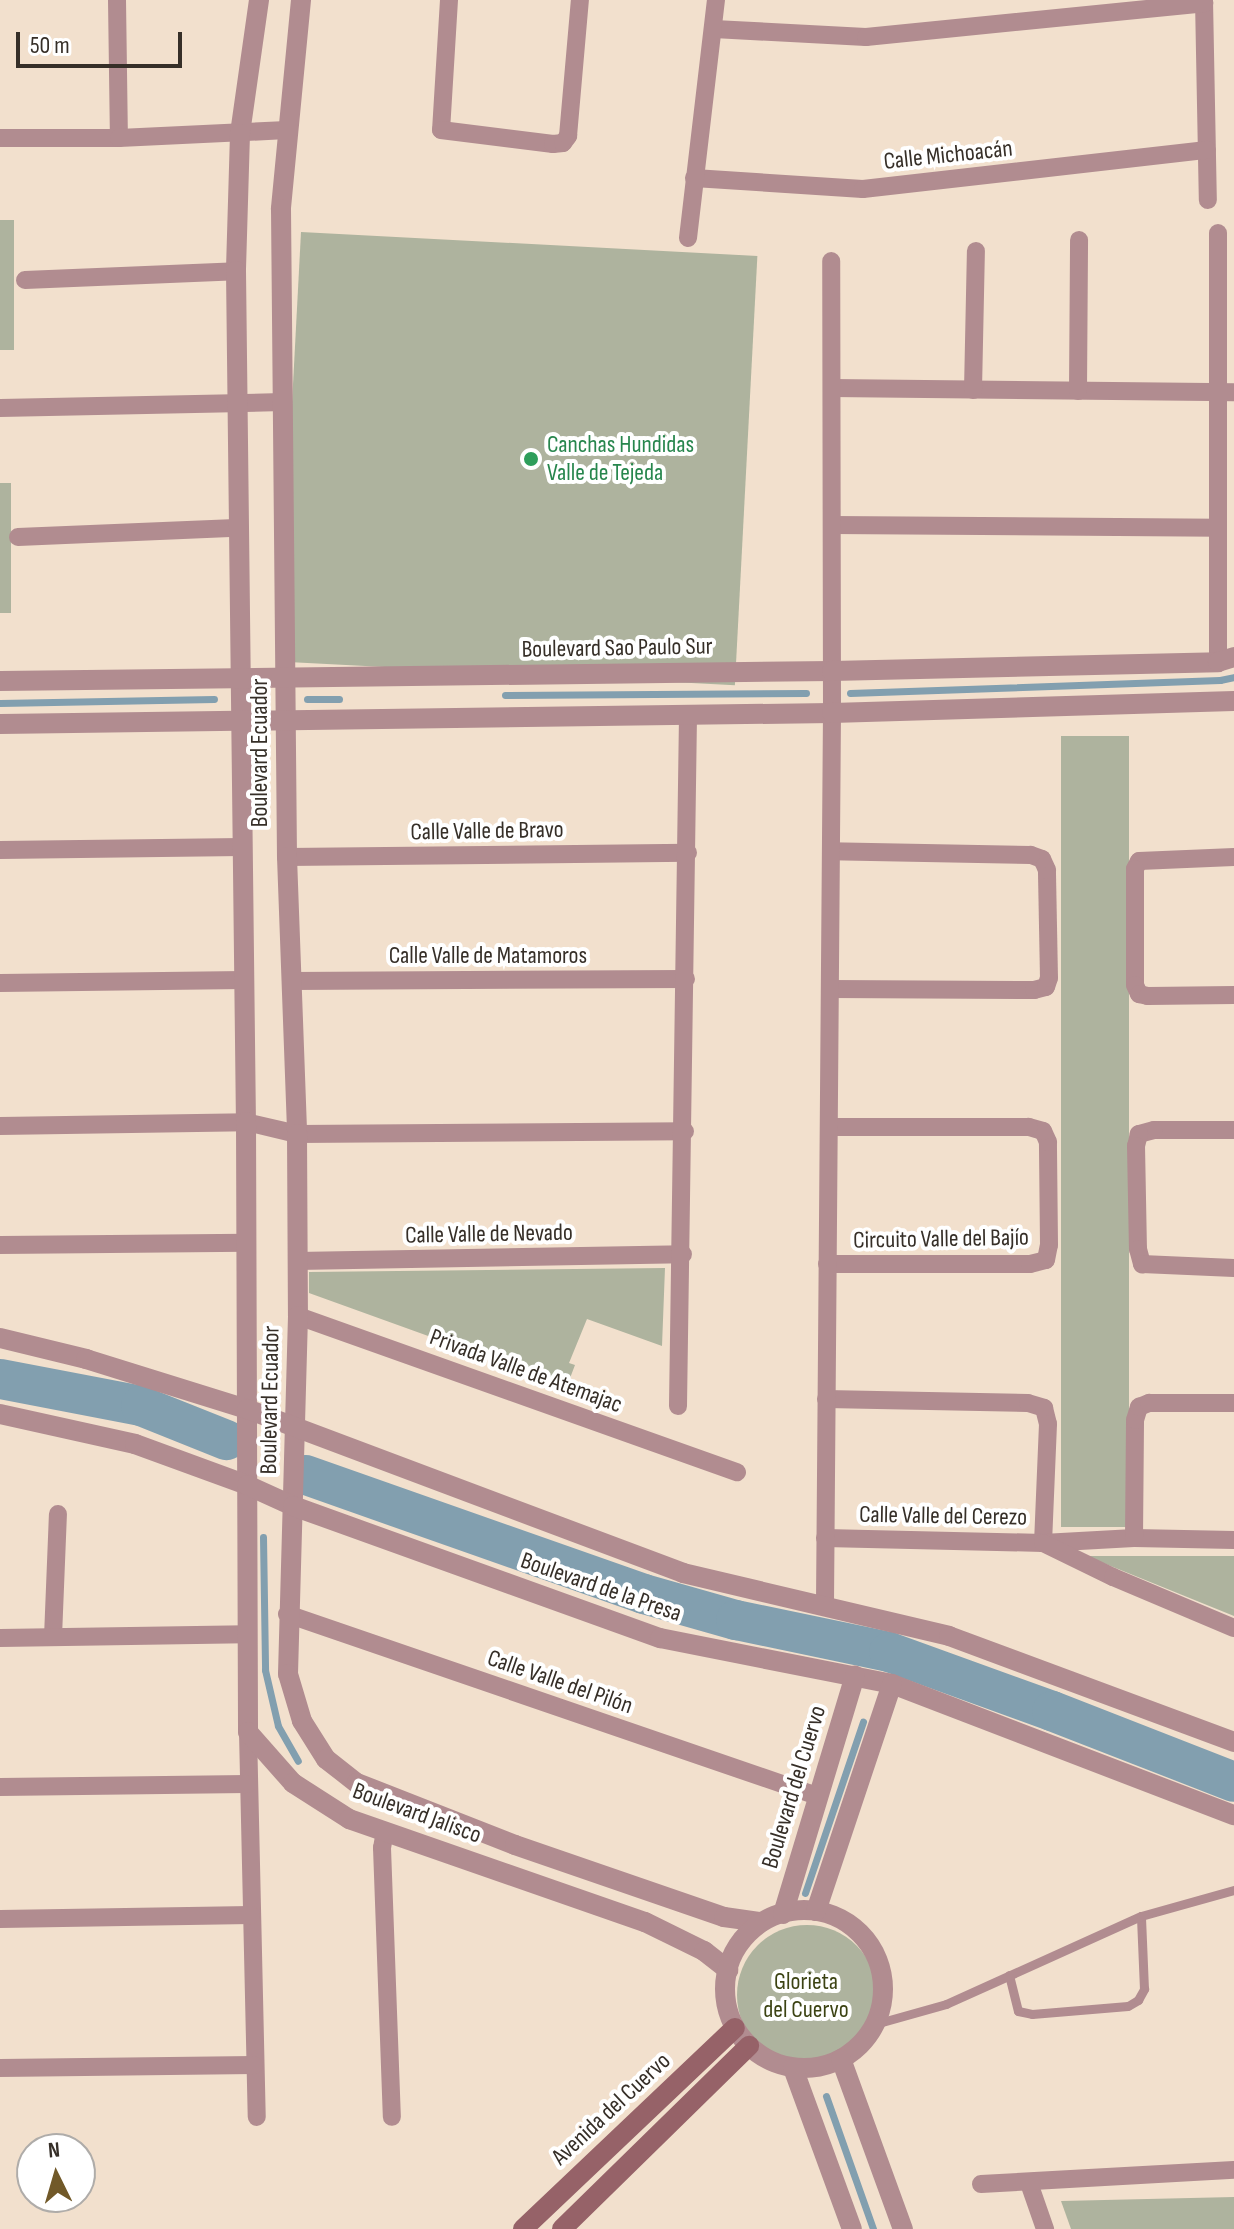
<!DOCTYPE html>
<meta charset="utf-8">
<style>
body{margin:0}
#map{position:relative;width:1234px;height:2229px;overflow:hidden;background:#f2e0cd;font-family:"Sofia Sans Condensed",sans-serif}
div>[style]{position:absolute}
.green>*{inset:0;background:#aeb39e;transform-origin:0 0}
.round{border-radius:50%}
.stream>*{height:7px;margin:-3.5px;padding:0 3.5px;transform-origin:3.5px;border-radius:3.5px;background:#829faf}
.river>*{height:40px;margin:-20px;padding:0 20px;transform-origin:20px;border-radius:20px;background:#829faf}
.service>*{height:9px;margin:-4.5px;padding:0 4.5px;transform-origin:4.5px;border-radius:4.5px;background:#b18c90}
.minor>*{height:18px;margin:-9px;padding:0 9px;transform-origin:9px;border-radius:9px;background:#b18c90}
.tertiary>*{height:20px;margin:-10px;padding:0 10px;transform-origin:10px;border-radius:10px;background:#b18c90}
.tertiary>.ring{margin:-10px;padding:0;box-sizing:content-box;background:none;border:20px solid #b18c90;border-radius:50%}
.secondary>*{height:20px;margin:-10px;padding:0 10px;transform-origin:10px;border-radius:10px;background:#966268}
.dots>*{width:22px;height:22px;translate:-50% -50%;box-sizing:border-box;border:4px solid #fff;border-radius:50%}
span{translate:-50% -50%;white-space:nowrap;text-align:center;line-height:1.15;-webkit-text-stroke:8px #fff;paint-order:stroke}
.street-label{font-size:24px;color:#362f28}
.leisure-label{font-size:24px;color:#27864d}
.left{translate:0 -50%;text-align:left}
.park-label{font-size:24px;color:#3c4313}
.north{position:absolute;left:16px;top:2133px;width:80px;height:80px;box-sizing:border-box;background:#fff;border:2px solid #afaca9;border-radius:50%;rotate:355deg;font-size:22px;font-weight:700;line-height:32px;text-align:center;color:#362f28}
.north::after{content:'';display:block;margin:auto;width:28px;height:36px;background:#715929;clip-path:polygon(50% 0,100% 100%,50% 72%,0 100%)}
.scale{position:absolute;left:16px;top:32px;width:166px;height:36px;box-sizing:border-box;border:4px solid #362f28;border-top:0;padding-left:10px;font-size:24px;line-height:28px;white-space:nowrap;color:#362f28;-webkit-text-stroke:6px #fff;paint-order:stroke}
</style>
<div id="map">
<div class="green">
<i style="left:0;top:220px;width:14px;height:130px"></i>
<i style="left:301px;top:232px;width:457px;height:430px;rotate:3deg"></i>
<i style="left:0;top:483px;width:11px;height:130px"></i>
<i style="left:1061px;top:736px;width:68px;height:791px"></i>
<i style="clip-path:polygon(665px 1268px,662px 1346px,587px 1319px,569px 1363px,575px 1365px,567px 1386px,309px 1293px,309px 1272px)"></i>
<i style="clip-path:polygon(1086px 1556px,1234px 1556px,1234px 1616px)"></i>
<i class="round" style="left:737px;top:1925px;width:140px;height:140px"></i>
<i style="clip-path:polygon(1234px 2197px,1234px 2229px,1071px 2229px,1061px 2201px)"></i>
</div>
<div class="stream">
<i style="left:850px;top:693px;width:370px;rotate:-2deg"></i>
<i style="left:1220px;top:680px;width:14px;rotate:-12deg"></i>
<i style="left:505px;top:695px;width:301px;rotate:-0.4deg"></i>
<i style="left:307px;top:699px;width:32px"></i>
<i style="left:0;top:703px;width:214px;rotate:-1.1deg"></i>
<i style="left:321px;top:1491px;width:18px;rotate:-16deg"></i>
<i style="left:263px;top:1537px;width:133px;rotate:89.1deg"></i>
<i style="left:265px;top:1670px;width:57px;rotate:76.9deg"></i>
<i style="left:278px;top:1726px;width:40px;rotate:60.3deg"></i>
<i style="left:805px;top:1893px;width:181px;rotate:-71.3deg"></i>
<i style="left:826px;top:2096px;width:141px;rotate:70.5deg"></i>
</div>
<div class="river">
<i style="left:0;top:1379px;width:144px;rotate:10.8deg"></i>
<i style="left:141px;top:1406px;width:92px;rotate:21.8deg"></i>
<i style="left:306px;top:1475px;width:358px;rotate:19.4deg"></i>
<i style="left:644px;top:1594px;width:96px;rotate:15.8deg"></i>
<i style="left:736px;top:1620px;width:156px;rotate:11.8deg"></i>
<i style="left:889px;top:1652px;width:173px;rotate:19.9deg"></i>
<i style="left:1052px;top:1711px;width:195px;rotate:21.3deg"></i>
</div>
<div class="service">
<i style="left:1009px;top:1975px;width:37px;rotate:76deg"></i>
<i style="left:1018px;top:2011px;width:14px;rotate:12deg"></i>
<i style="left:1032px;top:2014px;width:96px;rotate:-4.8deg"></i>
<i style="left:1128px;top:2006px;width:12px;rotate:-31deg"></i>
<i style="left:1138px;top:2000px;width:13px;rotate:-61deg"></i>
<i style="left:1144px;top:1989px;width:73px;rotate:-92.4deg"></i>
<i style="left:875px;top:2024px;width:74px;rotate:-15.7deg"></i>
<i style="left:946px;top:2004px;width:214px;rotate:-24.3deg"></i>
<i style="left:1141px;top:1916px;width:97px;rotate:-15.6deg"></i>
</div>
<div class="minor">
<i style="left:117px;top:0;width:138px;rotate:89.2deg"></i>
<i style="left:449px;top:0;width:130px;rotate:93.5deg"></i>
<i style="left:441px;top:130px;width:113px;rotate:7.1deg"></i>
<i style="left:553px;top:144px;width:10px;rotate:-6deg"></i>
<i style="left:563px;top:143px;width:9px;rotate:-54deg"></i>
<i style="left:568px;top:136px;width:137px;rotate:-85deg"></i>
<i style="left:1204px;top:0;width:200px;rotate:88.9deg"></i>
<i style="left:714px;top:29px;width:152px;rotate:3deg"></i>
<i style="left:866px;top:37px;width:340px;rotate:-5.7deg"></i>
<i style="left:0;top:138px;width:119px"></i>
<i style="left:119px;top:138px;width:168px;rotate:-2.7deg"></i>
<i style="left:694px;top:178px;width:169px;rotate:3.7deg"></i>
<i style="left:863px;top:189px;width:346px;rotate:-6.5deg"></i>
<i style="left:688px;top:238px;width:240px;rotate:-83.3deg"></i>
<i style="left:25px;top:280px;width:211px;rotate:-2.4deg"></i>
<i style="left:832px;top:388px;width:402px;rotate:0.6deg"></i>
<i style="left:973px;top:390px;width:139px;rotate:-88.8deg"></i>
<i style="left:1078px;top:391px;width:151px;rotate:-89.6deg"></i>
<i style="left:0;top:408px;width:283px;rotate:-1.2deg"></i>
<i style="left:832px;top:525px;width:386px;rotate:0.4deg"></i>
<i style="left:18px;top:537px;width:218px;rotate:-2.4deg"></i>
<i style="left:1218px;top:662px;width:429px;rotate:-90deg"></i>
<i style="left:0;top:850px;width:242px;rotate:-0.7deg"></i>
<i style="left:287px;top:857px;width:401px;rotate:-0.6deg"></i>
<i style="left:1234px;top:857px;width:95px;rotate:177.6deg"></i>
<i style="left:1139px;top:861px;width:9px;rotate:117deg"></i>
<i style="left:1135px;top:869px;width:116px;rotate:90deg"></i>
<i style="left:1135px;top:985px;width:10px;rotate:66deg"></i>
<i style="left:1139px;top:994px;width:9px;rotate:13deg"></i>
<i style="left:1148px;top:996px;width:86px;rotate:-0.7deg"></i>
<i style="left:291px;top:981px;width:395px;rotate:-0.3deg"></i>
<i style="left:0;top:983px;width:244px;rotate:-0.7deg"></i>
<i style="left:830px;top:989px;width:204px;rotate:0.3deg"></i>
<i style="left:1034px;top:990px;width:12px;rotate:-14deg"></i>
<i style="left:1046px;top:987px;width:9px;rotate:-72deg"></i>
<i style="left:1049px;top:978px;width:108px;rotate:-91.1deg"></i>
<i style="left:1047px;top:870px;width:12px;rotate:-114deg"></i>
<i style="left:1042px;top:859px;width:12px;rotate:-160deg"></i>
<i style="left:1031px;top:855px;width:200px;rotate:-178.9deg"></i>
<i style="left:0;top:1126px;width:246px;rotate:-0.9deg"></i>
<i style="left:246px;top:1122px;width:52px;rotate:13.2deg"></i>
<i style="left:297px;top:1134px;width:388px;rotate:-0.4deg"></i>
<i style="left:1234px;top:1130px;width:80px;rotate:180deg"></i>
<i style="left:1154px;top:1130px;width:16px;rotate:165deg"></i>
<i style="left:1139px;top:1134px;width:12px;rotate:104deg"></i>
<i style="left:1136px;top:1146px;width:103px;rotate:88.9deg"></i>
<i style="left:1138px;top:1249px;width:16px;rotate:75deg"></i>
<i style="left:1142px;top:1264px;width:92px;rotate:2.5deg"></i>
<i style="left:0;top:1245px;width:247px;rotate:-0.5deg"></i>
<i style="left:297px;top:1261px;width:386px;rotate:-1deg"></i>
<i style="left:827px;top:1264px;width:203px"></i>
<i style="left:1030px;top:1264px;width:16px;rotate:-14deg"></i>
<i style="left:1046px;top:1260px;width:15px;rotate:-79deg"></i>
<i style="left:1049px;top:1245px;width:103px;rotate:-90.6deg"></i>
<i style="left:1048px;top:1142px;width:12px;rotate:-114deg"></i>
<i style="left:1043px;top:1131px;width:15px;rotate:-164deg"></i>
<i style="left:1029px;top:1127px;width:200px;rotate:180deg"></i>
<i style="left:298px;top:1316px;width:466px;rotate:19.6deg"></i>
<i style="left:826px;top:1399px;width:202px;rotate:1.1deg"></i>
<i style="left:1028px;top:1403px;width:17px;rotate:17deg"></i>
<i style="left:1044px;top:1408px;width:16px;rotate:76deg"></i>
<i style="left:1048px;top:1424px;width:119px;rotate:92.4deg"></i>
<i style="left:1043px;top:1543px;width:91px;rotate:-3.1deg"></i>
<i style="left:1134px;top:1538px;width:100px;rotate:1.1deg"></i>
<i style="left:678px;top:1406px;width:692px;rotate:-89.17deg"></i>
<i style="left:825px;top:1538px;width:218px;rotate:1.3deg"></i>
<i style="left:1043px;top:1543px;width:78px;rotate:25.9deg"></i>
<i style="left:1113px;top:1577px;width:131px;rotate:22.9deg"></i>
<i style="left:1134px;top:1538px;width:118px;rotate:-89.5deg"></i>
<i style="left:1135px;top:1420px;width:14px;rotate:-73deg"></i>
<i style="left:1139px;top:1407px;width:11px;rotate:-22deg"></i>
<i style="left:1149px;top:1403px;width:85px"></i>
<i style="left:825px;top:1603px;width:890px;rotate:-89.55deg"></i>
<i style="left:832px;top:713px;width:452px;rotate:-90.1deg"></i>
<i style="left:287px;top:1614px;width:560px;rotate:18.95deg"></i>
<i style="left:53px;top:1637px;width:123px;rotate:-87.7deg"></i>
<i style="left:0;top:1638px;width:245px;rotate:-0.9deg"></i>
<i style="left:248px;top:1732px;width:385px;rotate:88.7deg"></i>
<i style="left:0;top:1787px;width:247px;rotate:-0.7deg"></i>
<i style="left:385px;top:1831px;width:17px;rotate:100deg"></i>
<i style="left:382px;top:1848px;width:269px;rotate:87.9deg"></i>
<i style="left:0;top:1919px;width:251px;rotate:-0.9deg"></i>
<i style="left:0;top:2068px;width:254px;rotate:-0.7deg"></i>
<i style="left:1029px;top:2183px;width:49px;rotate:70.8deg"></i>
<i style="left:981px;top:2184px;width:253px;rotate:-3.2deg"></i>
</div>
<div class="tertiary">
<i style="left:259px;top:0;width:135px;rotate:98.1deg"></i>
<i style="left:240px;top:134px;width:137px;rotate:91.7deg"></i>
<i style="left:236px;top:271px;width:851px;rotate:89.33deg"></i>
<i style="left:246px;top:1122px;width:610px;rotate:89.81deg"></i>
<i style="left:248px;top:1732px;width:68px;rotate:48.6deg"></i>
<i style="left:293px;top:1783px;width:67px;rotate:32.7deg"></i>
<i style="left:349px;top:1819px;width:313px;rotate:19.2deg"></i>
<i style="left:645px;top:1922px;width:66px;rotate:26.2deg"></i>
<i style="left:704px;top:1951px;width:31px;rotate:38deg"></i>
<i style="left:301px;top:0;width:210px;rotate:95.5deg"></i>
<i style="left:281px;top:209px;width:648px;rotate:89.47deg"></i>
<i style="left:287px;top:857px;width:277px;rotate:87.9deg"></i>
<i style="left:297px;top:1134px;width:182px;rotate:89.7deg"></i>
<i style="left:298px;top:1316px;width:358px;rotate:91.6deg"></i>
<i style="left:288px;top:1674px;width:49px;rotate:73.4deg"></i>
<i style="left:302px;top:1721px;width:45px;rotate:57.7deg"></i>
<i style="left:326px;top:1759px;width:39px;rotate:38deg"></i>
<i style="left:357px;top:1783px;width:170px;rotate:21.4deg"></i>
<i style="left:515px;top:1845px;width:221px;rotate:19deg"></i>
<i style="left:724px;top:1917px;width:37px;rotate:8deg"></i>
<i style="left:0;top:681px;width:832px;rotate:-0.69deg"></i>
<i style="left:832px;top:671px;width:386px;rotate:-1.3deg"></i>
<i style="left:1218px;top:662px;width:17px;rotate:-17deg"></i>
<i style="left:0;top:724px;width:832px;rotate:-0.76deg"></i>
<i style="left:832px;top:713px;width:402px;rotate:-1.7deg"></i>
<i style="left:0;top:1338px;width:89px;rotate:13.7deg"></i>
<i style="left:86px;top:1359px;width:169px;rotate:17.3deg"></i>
<i style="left:247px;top:1409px;width:466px;rotate:20.6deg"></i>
<i style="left:683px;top:1573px;width:273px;rotate:13.3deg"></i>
<i style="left:949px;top:1636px;width:304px;rotate:20.4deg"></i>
<i style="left:0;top:1414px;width:138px;rotate:12.5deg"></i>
<i style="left:135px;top:1444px;width:119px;rotate:20.1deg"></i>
<i style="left:247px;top:1485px;width:51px;rotate:24.5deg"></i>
<i style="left:293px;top:1506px;width:390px;rotate:19.8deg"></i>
<i style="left:660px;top:1638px;width:237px;rotate:11.2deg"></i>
<i style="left:892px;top:1684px;width:366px;rotate:21deg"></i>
<i class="ring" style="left:725px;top:1910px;width:138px;height:138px"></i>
<i style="left:816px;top:1911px;width:239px;rotate:-71.5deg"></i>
<i style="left:783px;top:1914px;width:249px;rotate:-73.2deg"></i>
<i style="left:841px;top:2059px;width:181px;rotate:70deg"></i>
<i style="left:793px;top:2068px;width:171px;rotate:69.9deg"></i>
</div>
<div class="secondary">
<i style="left:523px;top:2229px;width:292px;rotate:-43.5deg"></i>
<i style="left:562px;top:2229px;width:262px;rotate:-44.4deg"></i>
</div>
<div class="dots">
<i style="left:531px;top:459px;background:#2e9e5b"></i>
</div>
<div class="street-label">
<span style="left:948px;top:155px;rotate:-6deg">Calle Michoacán</span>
<span style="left:617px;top:648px;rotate:-1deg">Boulevard Sao Paulo Sur</span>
<span style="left:260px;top:753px;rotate:-90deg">Boulevard Ecuador</span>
<span style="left:487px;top:831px;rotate:-1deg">Calle Valle de Bravo</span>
<span style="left:488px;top:956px">Calle Valle de Matamoros</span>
<span style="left:489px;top:1234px;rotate:-1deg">Calle Valle de Nevado</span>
<span style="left:941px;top:1239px;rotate:-1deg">Circuito Valle del Bajío</span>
<span style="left:526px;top:1371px;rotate:20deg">Privada Valle de Atemajac</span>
<span style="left:270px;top:1400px;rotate:-89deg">Boulevard Ecuador</span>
<span style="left:943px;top:1516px;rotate:1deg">Calle Valle del Cerezo</span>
<span style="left:601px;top:1587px;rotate:19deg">Boulevard de la Presa</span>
<span style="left:560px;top:1682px;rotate:19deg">Calle Valle del Pilón</span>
<span style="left:794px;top:1787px;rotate:-73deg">Boulevard del Cuervo</span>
<span style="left:417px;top:1813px;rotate:20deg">Boulevard Jalisco</span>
<span style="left:611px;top:2109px;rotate:-43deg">Avenida del Cuervo</span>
</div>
<div class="leisure-label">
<span class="left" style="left:547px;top:459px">Canchas Hundidas<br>Valle de Tejeda</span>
</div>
<div class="park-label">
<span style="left:806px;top:1996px">Glorieta<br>del Cuervo</span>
</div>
<div class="north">N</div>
<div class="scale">50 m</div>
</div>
